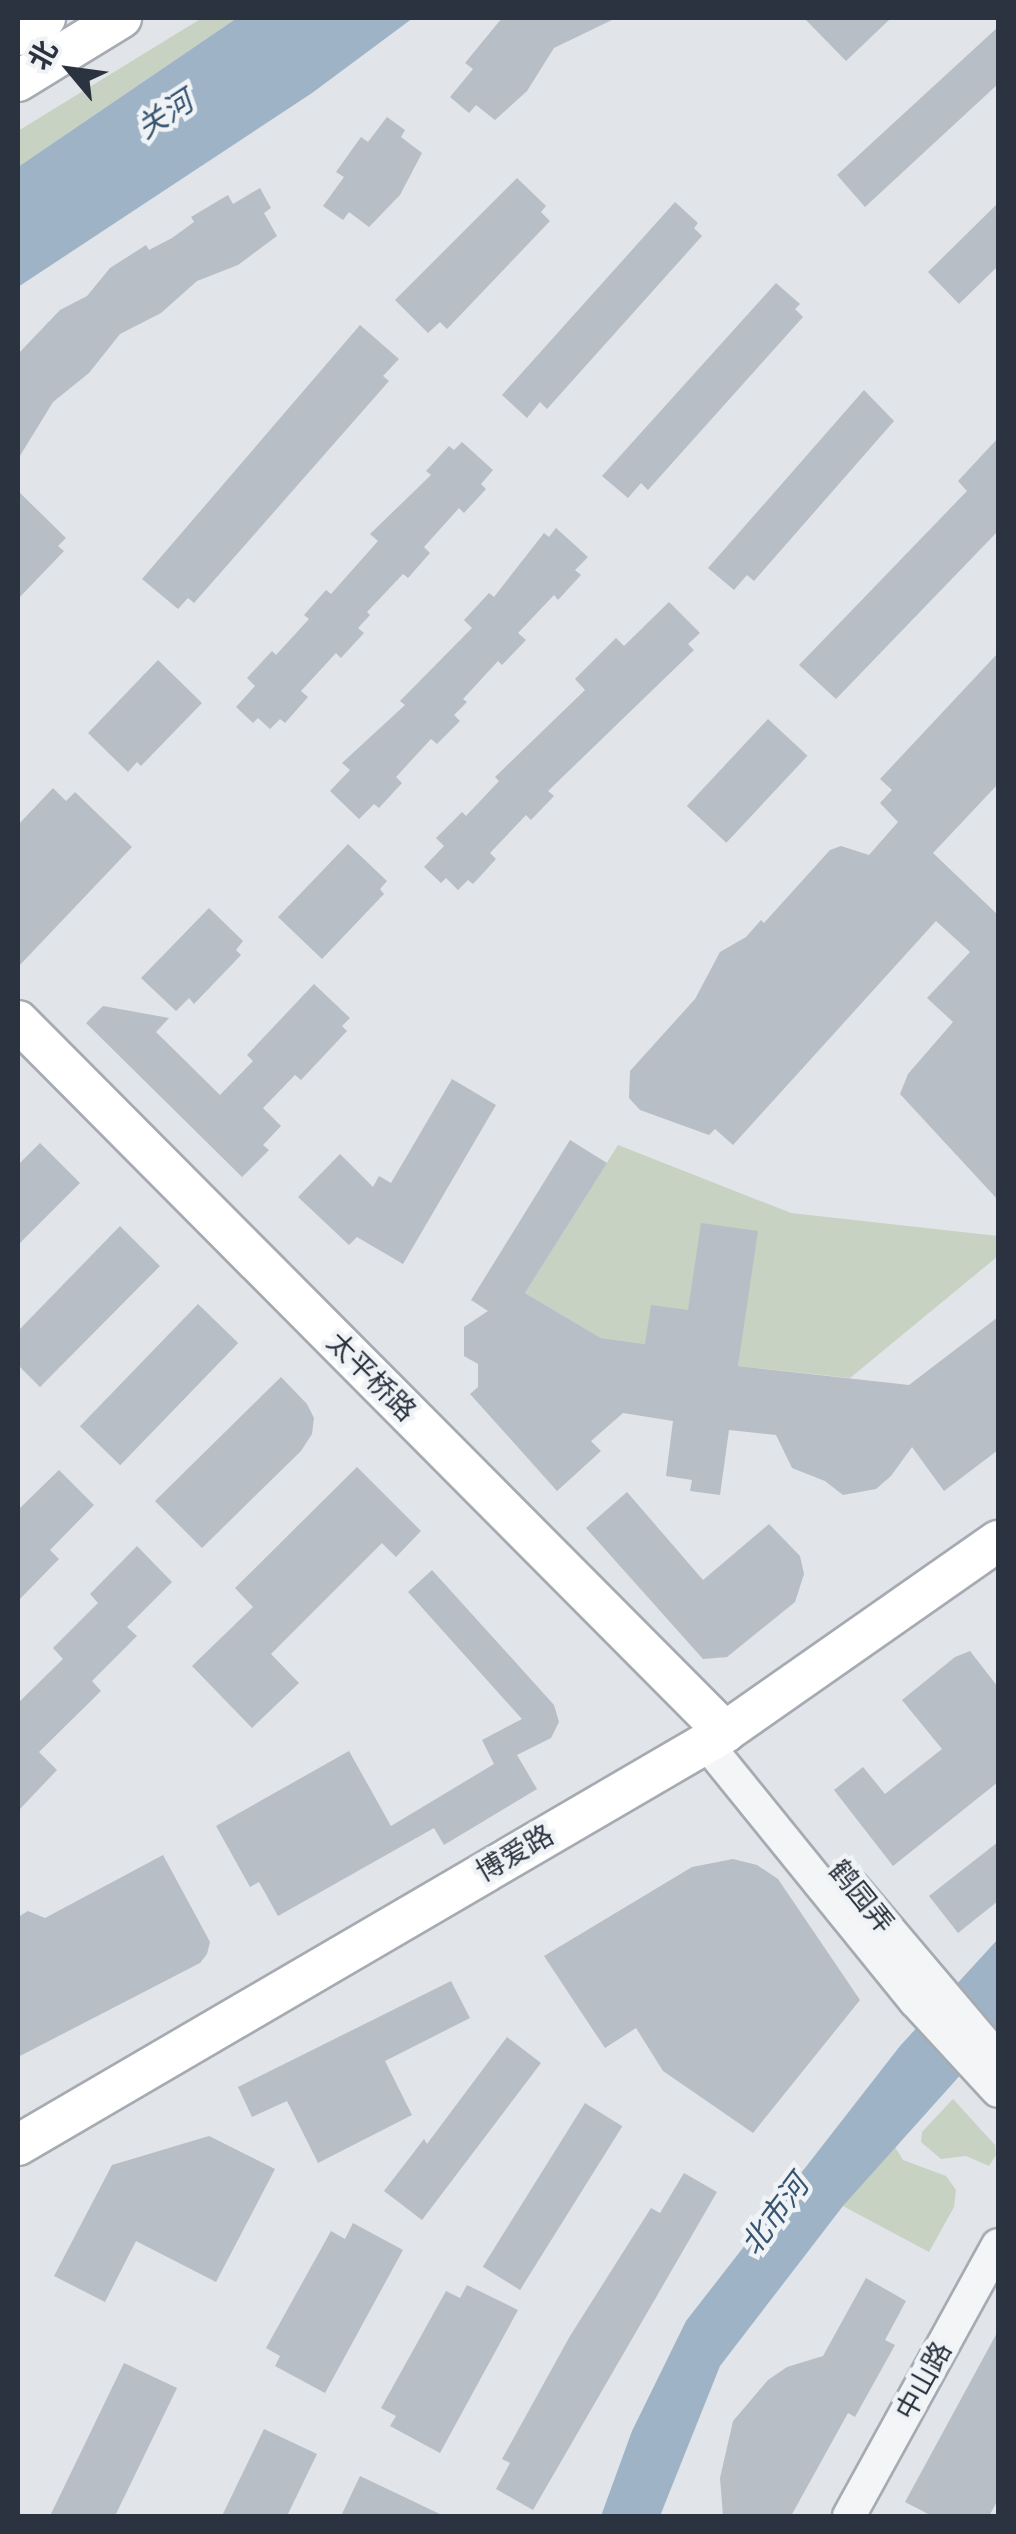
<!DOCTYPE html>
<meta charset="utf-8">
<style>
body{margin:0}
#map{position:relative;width:1016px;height:2534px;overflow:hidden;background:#e1e4e8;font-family:"Work Sans","Noto Sans SC",sans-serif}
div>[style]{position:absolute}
.green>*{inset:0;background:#c7d2c2}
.water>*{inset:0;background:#9eb4c6}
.building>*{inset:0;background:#b8bec5;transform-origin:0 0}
.roads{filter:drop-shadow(2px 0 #a6abb2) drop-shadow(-2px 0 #a6abb2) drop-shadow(0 2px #a6abb2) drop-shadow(0 -2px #a6abb2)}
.minor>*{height:32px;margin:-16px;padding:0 16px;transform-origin:16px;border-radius:16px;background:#f3f5f7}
.major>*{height:40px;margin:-20px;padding:0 20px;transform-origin:20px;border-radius:20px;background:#fff}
span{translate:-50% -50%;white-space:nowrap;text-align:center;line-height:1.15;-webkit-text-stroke:9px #f0f3f6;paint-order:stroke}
.street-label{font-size:28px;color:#2a333f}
.water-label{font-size:30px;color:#375470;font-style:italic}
.frame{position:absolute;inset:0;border:20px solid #2a333f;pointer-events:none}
.north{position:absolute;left:20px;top:20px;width:100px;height:100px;-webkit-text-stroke:8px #f0f3f6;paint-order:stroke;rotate:299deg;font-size:28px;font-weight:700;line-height:40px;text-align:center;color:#2a333f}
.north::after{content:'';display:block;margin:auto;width:35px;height:45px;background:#2a333f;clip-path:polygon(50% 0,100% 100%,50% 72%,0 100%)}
</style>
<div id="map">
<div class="green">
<i style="clip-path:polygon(202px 18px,237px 18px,18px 167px,18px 131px)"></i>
<i style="clip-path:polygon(618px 1145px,791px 1213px,998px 1236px,998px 1256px,850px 1378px,738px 1366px,739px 1357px,601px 1338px,525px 1293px)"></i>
<i style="clip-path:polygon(953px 2099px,995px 2145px,996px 2155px,989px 2166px,966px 2156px,941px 2159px,921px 2142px,922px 2132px)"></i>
<i style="clip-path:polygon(895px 2147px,903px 2160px,946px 2176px,956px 2190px,954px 2207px,929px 2252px,843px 2206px)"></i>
</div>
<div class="water">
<i style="clip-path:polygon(237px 18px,413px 18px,312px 93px,18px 287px,18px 167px)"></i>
<i style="clip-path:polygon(998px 1939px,998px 2033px,843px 2206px,720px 2366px,660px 2516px,601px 2516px,632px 2431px,686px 2321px,900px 2046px)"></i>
</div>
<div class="building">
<i style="clip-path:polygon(502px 18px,616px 18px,554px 48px,527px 91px,495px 120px,476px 105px,469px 113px,450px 97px,473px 69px,465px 63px)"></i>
<i style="clip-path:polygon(804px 18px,891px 18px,846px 61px)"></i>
<i style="clip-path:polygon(998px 27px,998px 84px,865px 207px,837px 175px)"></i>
<i style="clip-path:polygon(387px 117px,405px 130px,401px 137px,422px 153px,400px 195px,369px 227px,349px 212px,343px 220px,323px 206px,344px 177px,336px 172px,361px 137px,368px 142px)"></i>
<i style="clip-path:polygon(517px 178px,546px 206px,541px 212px,550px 221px,447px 329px,440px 322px,428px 333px,395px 300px)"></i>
<i style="clip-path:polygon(260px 188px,271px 208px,264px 213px,277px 236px,238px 265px,197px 281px,161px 313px,120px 334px,89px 373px,53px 402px,18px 459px,18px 354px,60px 310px,87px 296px,110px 268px,146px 245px,149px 250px,172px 238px,194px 222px,191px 217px,228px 195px,233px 204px)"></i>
<i style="clip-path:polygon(675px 202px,698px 223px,694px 228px,702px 236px,547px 409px,540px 402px,527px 418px,502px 395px)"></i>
<i style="clip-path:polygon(998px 203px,998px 266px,959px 304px,928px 272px)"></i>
<i style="clip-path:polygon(776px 283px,800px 304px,795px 309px,803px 317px,648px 490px,641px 483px,628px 498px,602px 476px)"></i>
<i style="clip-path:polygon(360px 325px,399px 359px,383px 376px,389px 381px,194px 603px,188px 598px,178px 609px,142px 579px)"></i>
<i style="clip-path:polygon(864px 390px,894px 421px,754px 581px,747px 575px,734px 590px,708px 568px)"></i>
<i style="clip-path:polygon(998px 438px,998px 531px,836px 699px,799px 665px,967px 491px,958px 481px)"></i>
<i style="clip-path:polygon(462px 442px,493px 470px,481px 484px,486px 489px,464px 513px,459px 508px,424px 547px,430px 553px,408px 578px,403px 574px,367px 612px,370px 615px,358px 628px,364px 633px,341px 658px,336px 653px,301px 691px,308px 697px,285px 723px,280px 719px,270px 729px,258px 718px,253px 723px,236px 707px,255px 686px,247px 678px,272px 651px,276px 655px,309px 619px,304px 615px,326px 590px,331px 594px,378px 541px,370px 534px,431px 475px,426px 471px,449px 446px,454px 450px)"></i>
<i style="clip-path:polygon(18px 491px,66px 538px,58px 546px,64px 551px,18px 599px)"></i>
<i style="clip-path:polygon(556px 528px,588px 557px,575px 570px,581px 575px,558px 600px,554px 595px,518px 633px,526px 640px,502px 665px,498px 661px,463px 699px,467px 702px,454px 715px,460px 721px,437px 744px,431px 739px,396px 777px,402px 783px,379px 808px,374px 804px,359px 819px,330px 791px,350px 770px,342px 763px,405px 705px,400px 701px,472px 628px,464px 620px,489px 593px,494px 597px,544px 533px,549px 537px)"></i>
<i style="clip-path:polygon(669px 602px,700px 633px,688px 644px,694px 650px,548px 791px,554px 796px,531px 820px,526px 815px,490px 853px,496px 859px,473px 884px,468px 880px,458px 890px,446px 878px,441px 883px,424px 867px,444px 846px,436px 838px,462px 812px,466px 816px,499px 781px,495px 777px,585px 690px,575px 679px,616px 638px,624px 646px)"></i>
<i style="clip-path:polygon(998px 653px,998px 784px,933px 853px,998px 915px,998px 1200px,900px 1094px,908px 1074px,953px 1022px,927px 998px,970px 952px,936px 921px,733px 1145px,715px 1129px,709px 1135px,640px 1110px,629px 1098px,630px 1071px,695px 999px,720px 952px,746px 937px,761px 920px,764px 923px,830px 850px,841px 846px,869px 855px,898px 822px,880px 803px,892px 790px,880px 779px)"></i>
<i style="clip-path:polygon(158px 660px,202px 703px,141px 766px,137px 762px,128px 772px,88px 733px)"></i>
<i style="left:768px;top:719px;width:54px;height:119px;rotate:43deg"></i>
<i style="clip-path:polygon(53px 788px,66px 801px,75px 792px,132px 847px,18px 967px,18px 825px)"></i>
<i style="clip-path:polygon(348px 844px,387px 881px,380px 889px,384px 894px,322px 959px,278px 917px)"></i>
<i style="clip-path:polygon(209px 908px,243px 941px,236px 950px,241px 955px,194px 1004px,189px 998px,176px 1011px,141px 978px)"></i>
<i style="clip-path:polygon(314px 984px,350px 1018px,342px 1026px,347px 1031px,301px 1080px,295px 1075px,263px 1108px,281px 1126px,263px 1145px,269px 1150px,242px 1177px,86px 1023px,103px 1006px,169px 1018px,156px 1032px,220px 1095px,253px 1061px,247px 1055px)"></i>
<i style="clip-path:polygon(452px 1079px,496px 1105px,403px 1264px,357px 1237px,349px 1245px,298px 1197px,340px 1154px,373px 1187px,379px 1176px,391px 1183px)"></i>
<i style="clip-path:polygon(570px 1140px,607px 1163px,525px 1293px,601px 1338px,645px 1344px,651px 1305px,688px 1310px,701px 1223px,758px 1231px,738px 1366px,909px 1385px,998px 1317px,998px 1450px,944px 1491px,912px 1447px,891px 1476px,876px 1489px,843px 1495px,825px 1481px,792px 1468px,776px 1435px,729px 1430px,720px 1495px,690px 1491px,692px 1480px,666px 1476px,673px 1421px,623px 1413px,591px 1441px,601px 1451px,557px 1491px,470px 1394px,478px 1387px,478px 1364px,464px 1356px,464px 1327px,488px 1311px,471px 1300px)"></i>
<i style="clip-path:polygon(40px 1143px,80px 1183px,18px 1245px,18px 1165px)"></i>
<i style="clip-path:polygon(120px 1226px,160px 1266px,40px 1387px,18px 1365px,18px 1331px)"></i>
<i style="left:198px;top:1304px;width:56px;height:170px;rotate:44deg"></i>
<i style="clip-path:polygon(281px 1377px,307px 1404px,314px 1418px,312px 1434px,301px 1451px,202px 1548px,155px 1501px)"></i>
<i style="clip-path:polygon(357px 1467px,421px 1531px,396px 1557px,382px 1543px,271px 1654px,299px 1683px,252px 1728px,192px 1666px,253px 1607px,235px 1588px)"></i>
<i style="clip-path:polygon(59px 1470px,94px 1505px,50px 1550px,59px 1559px,18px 1601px,18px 1510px)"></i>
<i style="clip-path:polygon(627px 1492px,703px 1580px,769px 1524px,800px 1556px,804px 1574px,795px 1602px,727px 1657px,703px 1659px,586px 1528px)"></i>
<i style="clip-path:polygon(137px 1546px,172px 1582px,127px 1627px,137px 1636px,92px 1681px,101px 1691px,39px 1752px,57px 1770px,18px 1811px,18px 1703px,63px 1659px,53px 1648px,98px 1603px,90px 1594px)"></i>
<i style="clip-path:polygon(432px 1570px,554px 1705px,559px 1722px,551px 1738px,517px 1755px,537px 1789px,444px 1845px,434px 1828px,278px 1916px,259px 1882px,250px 1887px,216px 1826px,349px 1751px,391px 1826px,494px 1764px,482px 1740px,522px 1719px,408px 1592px)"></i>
<i style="clip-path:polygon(970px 1651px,998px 1687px,998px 1782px,893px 1866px,834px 1790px,863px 1767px,885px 1794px,942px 1749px,902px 1700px,955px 1657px)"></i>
<i style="clip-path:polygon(998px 1842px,998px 1901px,958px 1933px,929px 1896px)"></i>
<i style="clip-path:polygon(163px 1855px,210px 1942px,207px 1954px,200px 1963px,18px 2057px,18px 1917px,28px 1911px,45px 1918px)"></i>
<i style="clip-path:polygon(733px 1859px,757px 1865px,778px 1879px,860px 2000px,753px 2133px,663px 2071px,636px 2028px,605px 2048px,544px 1956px,692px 1867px)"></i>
<i style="clip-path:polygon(451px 1981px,470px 2018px,385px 2061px,412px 2115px,318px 2163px,287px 2101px,252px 2117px,238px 2087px)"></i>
<i style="clip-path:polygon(507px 2037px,541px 2063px,422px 2220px,384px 2191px,424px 2139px,427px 2144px)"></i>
<i style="left:585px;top:2103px;width:44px;height:193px;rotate:32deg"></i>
<i style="clip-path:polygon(209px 2136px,275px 2169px,216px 2282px,136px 2241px,105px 2302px,54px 2276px,112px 2165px)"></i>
<i style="clip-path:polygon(684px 2173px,717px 2192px,533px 2510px,496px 2489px,510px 2463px,502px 2459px,570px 2336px,651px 2208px,660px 2213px)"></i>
<i style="clip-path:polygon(353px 2223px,403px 2250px,325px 2393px,275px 2366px,280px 2356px,266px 2348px,331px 2231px,345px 2239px)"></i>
<i style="clip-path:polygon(866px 2278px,906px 2301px,885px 2340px,895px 2345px,855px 2417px,848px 2413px,791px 2516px,723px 2516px,720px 2478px,733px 2421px,768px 2380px,787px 2367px,823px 2356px)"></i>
<i style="clip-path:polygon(467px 2285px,518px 2310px,440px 2453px,390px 2426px,396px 2416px,381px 2408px,446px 2291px,460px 2298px)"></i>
<i style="clip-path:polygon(998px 2331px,998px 2500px,989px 2516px,932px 2516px,905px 2502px)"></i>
<i style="clip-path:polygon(124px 2363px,177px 2388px,115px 2516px,50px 2516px)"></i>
<i style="clip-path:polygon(264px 2429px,317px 2454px,287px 2516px,222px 2516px)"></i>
<i style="clip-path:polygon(360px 2476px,444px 2516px,341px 2516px)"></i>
</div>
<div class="roads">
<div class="minor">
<i style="left:706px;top:1743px;width:332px;rotate:51deg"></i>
<i style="left:915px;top:2001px;width:122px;rotate:47.3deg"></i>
<i style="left:852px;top:1886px;width:226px;rotate:49.8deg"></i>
<i style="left:849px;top:2516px;width:309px;rotate:-61.2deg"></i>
</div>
<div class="major">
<i style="left:18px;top:35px;width:32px;rotate:-32deg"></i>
<i style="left:18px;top:81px;width:121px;rotate:-31.5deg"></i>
<i style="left:18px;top:1021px;width:1003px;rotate:45.16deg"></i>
<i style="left:18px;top:2145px;width:819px;rotate:-30.29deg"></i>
<i style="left:725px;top:1732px;width:333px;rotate:-35deg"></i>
</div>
</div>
<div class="street-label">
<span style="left:371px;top:1377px;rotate:45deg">太平桥路</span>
<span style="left:515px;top:1854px;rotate:-30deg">博爱路</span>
<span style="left:861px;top:1897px;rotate:51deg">鹤园弄</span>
<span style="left:924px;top:2381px;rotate:-61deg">中山路</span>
</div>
<div class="water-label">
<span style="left:165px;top:115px;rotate:-33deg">关河</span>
<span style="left:775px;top:2215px;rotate:-53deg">北市河</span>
</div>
<div class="frame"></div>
<div class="north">北</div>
</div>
